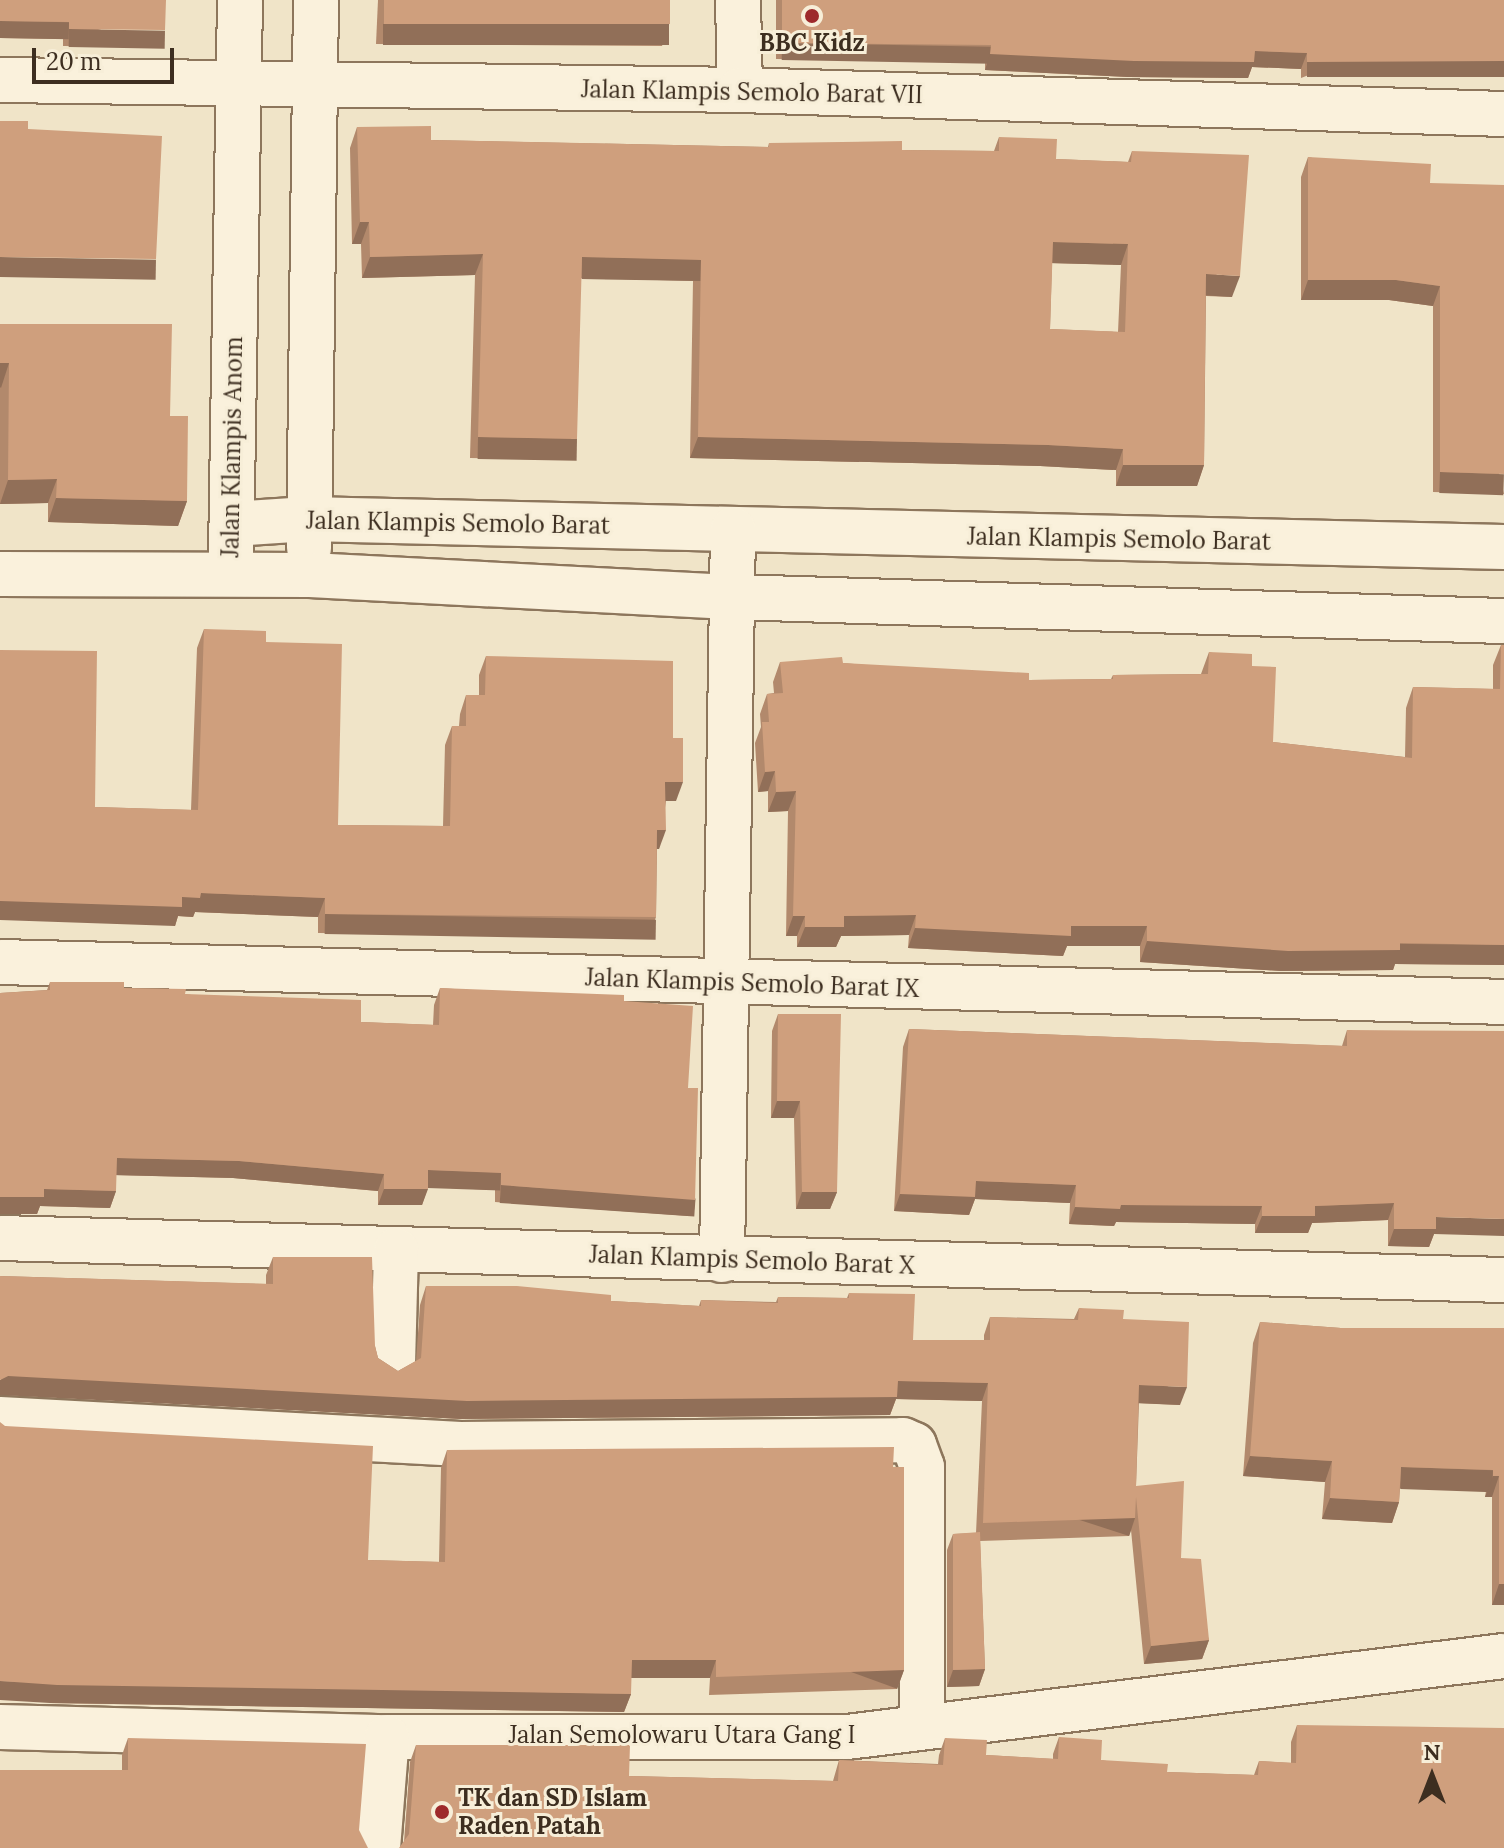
<!DOCTYPE html>
<style>
body{margin:0}
#map{position:relative;width:1504px;height:1848px;overflow:hidden;background:#f0e4c8;font-family:Lora,serif}
div>[style]{position:absolute}
.roads{filter:drop-shadow(2px 0 #8d765c) drop-shadow(-2px 0 #8d765c) drop-shadow(0 2px #8d765c) drop-shadow(0 -2px #8d765c)}
.minor>*{height:44px;margin:-22px;padding:0 22px;transform-origin:22px;border-radius:22px;background:#faf1dc}
.wall>*{inset:0;background:#b2896c}
.shaded-wall>*{inset:0;background:#916f58;transform-origin:0 0}
.building>*{inset:0;background:#cf9f7d;transform-origin:0 0}
.dots>*{width:22px;height:22px;translate:-50% -50%;box-sizing:border-box;border:4px solid #f7eed8;border-radius:50%}
span{translate:-50% -50%;white-space:nowrap;text-align:center;line-height:1.15;-webkit-text-stroke:6px #f7eed8;paint-order:stroke}
.poi-label{font-size:24px;color:#3d2e20;font-weight:700}
.left{translate:0 -50%;text-align:left}
.street-label{font-size:24px;color:#3d2e20}
.north{position:absolute;left:1392px;top:1736px;width:80px;height:80px;-webkit-text-stroke:6px #f7eed8;paint-order:stroke;rotate:0deg;font-size:22px;font-weight:700;line-height:32px;text-align:center;color:#3d2e20}
.north::after{content:'';display:block;margin:auto;width:28px;height:36px;background:#3d2e20;clip-path:polygon(50% 0,100% 100%,50% 72%,0 100%)}
.scale{position:absolute;left:32px;top:48px;width:142px;height:36px;box-sizing:border-box;border:4px solid #3d2e20;border-top:0;padding-left:10px;font-size:24px;line-height:28px;white-space:nowrap;color:#3d2e20;-webkit-text-stroke:6px #f7eed8;paint-order:stroke}
</style>
<div id="map">
<div class="roads">
<div class="minor">
<i style="left:738px;top:0;width:90px;rotate:88.7deg"></i>
<i style="left:0;top:80px;width:740px;rotate:0.77deg"></i>
<i style="left:740px;top:90px;width:764px;rotate:1.8deg"></i>
<i style="left:232px;top:524px;width:76px;rotate:-3.8deg"></i>
<i style="left:308px;top:519px;width:1196px;rotate:1.34deg"></i>
<i style="left:309px;top:548px;width:548px;rotate:-89.27deg"></i>
<i style="left:231px;top:554px;width:554px;rotate:-89.07deg"></i>
<i style="left:0;top:574px;width:310px;rotate:0.2deg"></i>
<i style="left:310px;top:575px;width:425px;rotate:3deg"></i>
<i style="left:734px;top:597px;width:770px;rotate:1.79deg"></i>
<i style="left:0;top:962px;width:1505px;rotate:1.52deg"></i>
<i style="left:0;top:1238px;width:1505px;rotate:1.6deg"></i>
<i style="left:722px;top:1260px;width:731px;rotate:-89.14deg"></i>
<i style="left:393px;top:1364px;width:114px;rotate:-88.5deg"></i>
<i style="left:0;top:1419px;width:461px;rotate:3.1deg"></i>
<i style="left:460px;top:1444px;width:443px;rotate:-0.5deg"></i>
<i style="left:903px;top:1440px;width:12px;rotate:24deg"></i>
<i style="left:914px;top:1445px;width:23px;rotate:70deg"></i>
<i style="left:922px;top:1467px;width:259px;rotate:90deg"></i>
<i style="left:0;top:1727px;width:387px;rotate:1.5deg"></i>
<i style="left:387px;top:1737px;width:460px"></i>
<i style="left:847px;top:1737px;width:662px;rotate:-7.03deg"></i>
<i style="left:378px;top:1848px;width:111px;rotate:-85.4deg"></i>
</div>
</div>
<div class="wall">
<i style="clip-path:polygon(0 0,159px 47px,63px 46px,63px 39px,0 38px)"></i>
<i style="clip-path:polygon(378px 0,670px 0,669px 26px,662px 46px,376px 44px)"></i>
<i style="clip-path:polygon(776px 0,1504px 0,1301px 78px,1301px 69px,1252px 67px,1248px 78px,1128px 77px,985px 70px,985px 62px,776px 59px)"></i>
<i style="clip-path:polygon(evenodd,357px 127px,431px 140px,768px 147px,769px 143px,902px 150px,994px 151px,999px 137px,1056px 159px,1128px 162px,1132px 151px,1232px 297px,1206px 296px,1204px 465px,1197px 486px,1116px 486px,1116px 470px,1040px 466px,690px 458px,693px 281px,581px 278px,570px 460px,470px 458px,475px 275px,362px 278px,361px 244px,352px 244px,350px 148px,357px 127px,1052px 263px,1121px 265px,1118px 332px,1050px 329px,1052px 263px)"></i>
<i style="clip-path:polygon(1308px 157px,1430px 183px,1504px 494px,1433px 492px,1433px 306px,1389px 300px,1301px 300px,1301px 177px)"></i>
<i style="clip-path:polygon(0 324px,170px 416px,187px 501px,178px 526px,48px 522px,48px 503px,0 504px)"></i>
<i style="clip-path:polygon(204px 629px,266px 642px,338px 825px,443px 826px,445px 745px,452px 726px,459px 726px,460px 714px,466px 695px,479px 695px,479px 675px,486px 656px,673px 738px,676px 801px,666px 801px,659px 849px,657px 849px,656px 917px,649px 937px,318px 933px,318px 917px,195px 912px,193px 917px,178px 916px,175px 926px,95px 807px,191px 810px,197px 648px)"></i>
<i style="clip-path:polygon(1501px 645px,1504px 645px,1504px 965px,1395px 964px,1393px 970px,1281px 971px,1140px 962px,1140px 946px,1067px 946px,1063px 956px,908px 948px,909px 935px,841px 936px,836px 947px,797px 947px,797px 936px,786px 936px,788px 811px,768px 812px,768px 791px,758px 792px,755px 743px,761px 727px,760px 714px,767px 694px,774px 693px,773px 682px,780px 662px,843px 663px,1029px 680px,1111px 679px,1113px 675px,1201px 674px,1209px 652px,1252px 666px,1273px 742px,1405px 757px,1406px 708px,1413px 687px,1493px 689px,1493px 665px)"></i>
<i style="clip-path:polygon(50px 982px,185px 994px,361px 1022px,433px 1025px,434px 1005px,440px 988px,624px 1001px,688px 1088px,689px 1216px,495px 1202px,495px 1190px,428px 1187px,422px 1205px,378px 1205px,378px 1191px,233px 1178px,116px 1175px,116px 1191px,110px 1208px,40px 1206px,37px 1214px,0 1214px,0 993px,47px 990px)"></i>
<i style="clip-path:polygon(778px 1014px,837px 1192px,830px 1209px,796px 1209px,794px 1118px,771px 1118px,772px 1031px)"></i>
<i style="clip-path:polygon(909px 1029px,1342px 1046px,1347px 1030px,1434px 1234px,1429px 1247px,1388px 1246px,1388px 1220px,1312px 1223px,1308px 1233px,1255px 1233px,1255px 1224px,1116px 1222px,1114px 1226px,1069px 1224px,1070px 1203px,975px 1199px,969px 1215px,894px 1211px,903px 1047px)"></i>
<i style="clip-path:polygon(273px 1257px,375px 1346px,378px 1358px,398px 1371px,416px 1361px,420px 1305px,426px 1286px,611px 1301px,699px 1306px,701px 1300px,776px 1302px,778px 1297px,847px 1298px,849px 1293px,913px 1340px,984px 1340px,984px 1335px,990px 1317px,1074px 1319px,1079px 1308px,1123px 1319px,1180px 1405px,1139px 1403px,1136px 1486px,1181px 1558px,1209px 1640px,1202px 1659px,1144px 1664px,1131px 1530px,1129px 1536px,980px 1541px,985px 1669px,979px 1686px,947px 1687px,947px 1550px,953px 1534px,976px 1533px,982px 1401px,896px 1399px,890px 1415px,461px 1419px,1px 1394px,0 1276px,266px 1284px,266px 1275px)"></i>
<i style="clip-path:polygon(1260px 1322px,1341px 1328px,1504px 1328px,1504px 1605px,1492px 1605px,1492px 1497px,1485px 1497px,1486px 1491px,1400px 1488px,1399px 1502px,1392px 1523px,1322px 1519px,1325px 1482px,1243px 1476px,1253px 1343px)"></i>
<i style="clip-path:polygon(5px 1426px,368px 1560px,439px 1562px,441px 1468px,447px 1450px,893px 1467px,904px 1670px,897px 1689px,709px 1695px,710px 1678px,631px 1678px,631px 1694px,624px 1712px,50px 1703px)"></i>
<i style="clip-path:polygon(1297px 1725px,1504px 1848px,404px 1842px,410px 1762px,416px 1745px,629px 1776px,833px 1781px,839px 1760px,938px 1764px,939px 1755px,945px 1738px,986px 1755px,1053px 1759px,1053px 1754px,1059px 1737px,1101px 1760px,1167px 1772px,1254px 1775px,1259px 1761px,1291px 1763px,1291px 1742px)"></i>
<i style="clip-path:polygon(128px 1738px,359px 1830px,122px 1770px,122px 1755px)"></i>
</div>
<div class="shaded-wall">
<i style="left:0;top:21px;width:69px;height:17px;rotate:1deg"></i>
<i style="left:383px;top:24px;width:286px;height:21px"></i>
<i style="left:69px;top:29px;width:96px;height:18px;rotate:1deg"></i>
<i style="left:782px;top:43px;width:209px;height:17px;rotate:1deg"></i>
<i style="clip-path:polygon(1255px 51px,1307px 53px,1301px 69px,1252px 67px,1248px 78px,1128px 77px,985px 70px,990px 54px)"></i>
<i style="left:1504px;top:61px;width:16px;height:197px;rotate:90deg"></i>
<i style="clip-path:polygon(360px 222px,369px 222px,361px 244px,352px 244px)"></i>
<i style="clip-path:polygon(1053px 242px,1128px 244px,1121px 265px,1046px 263px)"></i>
<i style="clip-path:polygon(483px 254px,475px 275px,362px 278px,370px 257px)"></i>
<i style="left:0;top:257px;width:156px;height:20px;rotate:1deg"></i>
<i style="left:582px;top:257px;width:119px;height:22px;rotate:1deg"></i>
<i style="clip-path:polygon(1206px 274px,1240px 276px,1232px 297px,1199px 295px)"></i>
<i style="clip-path:polygon(1308px 280px,1396px 280px,1440px 286px,1433px 306px,1389px 300px,1301px 300px)"></i>
<i style="clip-path:polygon(0 363px,9px 363px,1px 388px,0 387px)"></i>
<i style="left:478px;top:437px;width:99px;height:22px;rotate:1deg"></i>
<i style="clip-path:polygon(698px 437px,1048px 445px,1123px 449px,1116px 470px,1040px 466px,690px 458px)"></i>
<i style="clip-path:polygon(1123px 465px,1204px 465px,1197px 486px,1116px 486px)"></i>
<i style="left:1440px;top:472px;width:64px;height:21px;rotate:2deg"></i>
<i style="clip-path:polygon(57px 479px,48px 503px,0 504px,8px 480px)"></i>
<i style="clip-path:polygon(56px 498px,187px 501px,178px 526px,48px 522px)"></i>
<i style="clip-path:polygon(775px 771px,768px 791px,758px 792px,765px 772px)"></i>
<i style="clip-path:polygon(665px 782px,683px 782px,676px 801px,658px 801px)"></i>
<i style="clip-path:polygon(796px 791px,788px 811px,768px 812px,776px 792px)"></i>
<i style="clip-path:polygon(657px 830px,666px 830px,659px 849px,650px 849px)"></i>
<i style="clip-path:polygon(201px 893px,325px 898px,318px 917px,195px 912px,193px 917px,178px 916px,175px 926px,0 920px,0 901px,182px 897px)"></i>
<i style="left:325px;top:914px;width:331px;height:20px;rotate:1deg"></i>
<i style="clip-path:polygon(916px 915px,909px 935px,841px 936px,836px 947px,797px 947px,805px 927px,844px 916px)"></i>
<i style="clip-path:polygon(793px 916px,805px 916px,797px 936px,786px 936px)"></i>
<i style="clip-path:polygon(1071px 926px,1147px 926px,1140px 946px,1067px 946px,1063px 956px,908px 948px,915px 928px)"></i>
<i style="clip-path:polygon(1147px 941px,1504px 945px,1504px 965px,1395px 964px,1393px 970px,1281px 971px,1140px 962px)"></i>
<i style="clip-path:polygon(777px 1101px,800px 1101px,794px 1118px,771px 1118px)"></i>
<i style="clip-path:polygon(117px 1158px,239px 1161px,384px 1174px,378px 1191px,233px 1178px,111px 1175px)"></i>
<i style="left:428px;top:1170px;width:73px;height:18px;rotate:2deg"></i>
<i style="clip-path:polygon(976px 1181px,1076px 1185px,1070px 1203px,975px 1199px,969px 1215px,894px 1211px,900px 1194px)"></i>
<i style="left:501px;top:1185px;width:195px;height:18px;rotate:4deg"></i>
<i style="clip-path:polygon(44px 1189px,116px 1191px,110px 1208px,40px 1206px,37px 1214px,0 1214px,0 1197px)"></i>
<i style="clip-path:polygon(384px 1189px,428px 1189px,422px 1205px,378px 1205px)"></i>
<i style="clip-path:polygon(802px 1192px,837px 1192px,830px 1209px,796px 1209px)"></i>
<i style="clip-path:polygon(1394px 1203px,1388px 1220px,1312px 1223px,1308px 1233px,1255px 1233px,1262px 1216px,1315px 1206px)"></i>
<i style="clip-path:polygon(1121px 1205px,1262px 1206px,1255px 1224px,1116px 1222px,1114px 1226px,1069px 1224px,1075px 1207px)"></i>
<i style="clip-path:polygon(1436px 1217px,1504px 1219px,1504px 1236px,1434px 1234px,1429px 1247px,1388px 1246px,1394px 1229px)"></i>
<i style="clip-path:polygon(8px 1376px,898px 1381px,988px 1383px,982px 1401px,896px 1399px,890px 1415px,461px 1419px,0 1395px,0 1380px)"></i>
<i style="clip-path:polygon(1139px 1385px,1187px 1387px,1180px 1405px,1133px 1403px)"></i>
<i style="clip-path:polygon(1250px 1456px,1332px 1461px,1325px 1482px,1243px 1476px)"></i>
<i style="left:1401px;top:1467px;width:92px;height:22px;rotate:2deg"></i>
<i style="clip-path:polygon(1493px 1476px,1499px 1476px,1492px 1497px,1485px 1497px)"></i>
<i style="clip-path:polygon(1330px 1498px,1399px 1502px,1392px 1523px,1322px 1519px)"></i>
<i style="left:1135px;top:1518px;width:19px;height:152px;rotate:108deg"></i>
<i style="clip-path:polygon(1499px 1584px,1504px 1584px,1504px 1605px,1492px 1605px)"></i>
<i style="clip-path:polygon(1209px 1640px,1202px 1659px,1144px 1664px,1151px 1646px)"></i>
<i style="clip-path:polygon(632px 1660px,716px 1660px,710px 1678px,625px 1678px)"></i>
<i style="clip-path:polygon(985px 1669px,979px 1686px,947px 1687px,953px 1670px)"></i>
<i style="left:904px;top:1670px;width:20px;height:188px;rotate:110deg"></i>
<i style="clip-path:polygon(0 1681px,631px 1694px,624px 1712px,50px 1703px,0 1700px)"></i>
</div>
<div class="building">
<i style="clip-path:polygon(0 0,166px 0,165px 30px,69px 29px,69px 22px,0 21px)"></i>
<i style="left:384px;top:0;width:286px;height:24px"></i>
<i style="clip-path:polygon(782px 0,1504px 0,1504px 61px,1307px 62px,1307px 53px,1255px 51px,1254px 62px,1134px 61px,990px 54px,991px 45px,782px 43px)"></i>
<i style="clip-path:polygon(0 121px,28px 121px,28px 129px,162px 136px,156px 259px,0 257px)"></i>
<i style="clip-path:polygon(evenodd,431px 126px,431px 140px,769px 147px,769px 143px,902px 141px,902px 150px,999px 151px,999px 137px,1057px 139px,1056px 159px,1131px 162px,1132px 151px,1249px 155px,1240px 276px,1206px 274px,1204px 465px,1123px 465px,1123px 449px,1048px 445px,698px 437px,701px 260px,582px 257px,577px 439px,478px 437px,483px 254px,370px 257px,369px 222px,360px 222px,357px 127px,431px 126px,1053px 242px,1128px 244px,1125px 332px,1050px 329px,1053px 242px)"></i>
<i style="clip-path:polygon(1308px 157px,1431px 164px,1430px 183px,1504px 185px,1504px 474px,1440px 472px,1440px 286px,1396px 280px,1308px 280px)"></i>
<i style="clip-path:polygon(0 324px,172px 324px,170px 416px,188px 416px,187px 501px,56px 498px,57px 479px,8px 480px,9px 363px,0 363px)"></i>
<i style="clip-path:polygon(204px 629px,266px 631px,266px 642px,342px 644px,338px 825px,450px 826px,452px 726px,466px 726px,466px 695px,485px 695px,486px 656px,673px 661px,673px 738px,683px 738px,683px 782px,665px 782px,666px 830px,657px 830px,656px 917px,325px 914px,325px 898px,201px 893px,200px 898px,182px 897px,182px 907px,0 901px,0 650px,97px 651px,95px 807px,198px 810px)"></i>
<i style="clip-path:polygon(1501px 645px,1504px 645px,1504px 945px,1400px 943px,1400px 950px,1288px 951px,1147px 941px,1147px 926px,1071px 926px,1071px 936px,915px 928px,916px 915px,844px 916px,844px 927px,805px 927px,805px 916px,793px 916px,796px 791px,776px 792px,775px 771px,765px 772px,762px 722px,769px 722px,767px 694px,783px 693px,780px 662px,842px 657px,843px 663px,1029px 673px,1029px 680px,1113px 679px,1113px 675px,1208px 674px,1209px 652px,1252px 654px,1252px 666px,1276px 667px,1273px 742px,1412px 758px,1413px 687px,1500px 689px)"></i>
<i style="clip-path:polygon(50px 982px,124px 982px,124px 988px,186px 989px,185px 994px,361px 1000px,361px 1022px,439px 1025px,440px 988px,624px 995px,624px 1001px,693px 1006px,688px 1088px,698px 1088px,695px 1200px,501px 1185px,501px 1173px,428px 1170px,428px 1189px,384px 1189px,384px 1174px,239px 1161px,117px 1158px,116px 1191px,44px 1189px,44px 1197px,0 1197px,0 993px,50px 990px)"></i>
<i style="clip-path:polygon(778px 1014px,841px 1014px,837px 1192px,802px 1192px,800px 1101px,777px 1101px)"></i>
<i style="clip-path:polygon(909px 1029px,1347px 1046px,1347px 1030px,1504px 1031px,1504px 1219px,1436px 1217px,1436px 1229px,1394px 1229px,1394px 1203px,1315px 1206px,1315px 1216px,1262px 1216px,1262px 1206px,1121px 1205px,1120px 1209px,1075px 1207px,1076px 1185px,976px 1181px,975px 1197px,900px 1194px)"></i>
<i style="clip-path:polygon(273px 1257px,372px 1257px,375px 1346px,378px 1358px,398px 1371px,421px 1358px,426px 1286px,517px 1286px,611px 1295px,611px 1301px,701px 1306px,701px 1300px,778px 1303px,778px 1297px,849px 1298px,849px 1293px,915px 1294px,913px 1340px,990px 1340px,990px 1317px,1078px 1320px,1079px 1308px,1124px 1310px,1123px 1319px,1189px 1322px,1187px 1387px,1139px 1385px,1136px 1486px,1184px 1481px,1181px 1558px,1201px 1559px,1209px 1640px,1151px 1646px,1136px 1497px,1135px 1518px,983px 1523px,988px 1383px,898px 1381px,897px 1397px,467px 1401px,8px 1376px,0 1380px,0 1276px,273px 1284px)"></i>
<i style="clip-path:polygon(1260px 1322px,1341px 1328px,1504px 1328px,1504px 1584px,1499px 1584px,1499px 1476px,1493px 1476px,1493px 1470px,1401px 1467px,1399px 1502px,1330px 1498px,1332px 1461px,1250px 1456px)"></i>
<i style="clip-path:polygon(0 1422px,5px 1426px,373px 1446px,368px 1560px,445px 1562px,447px 1450px,894px 1447px,893px 1467px,904px 1467px,904px 1670px,716px 1677px,716px 1660px,632px 1660px,631px 1694px,57px 1685px,0 1681px)"></i>
<i style="clip-path:polygon(980px 1532px,985px 1669px,953px 1670px,953px 1534px)"></i>
<i style="clip-path:polygon(1297px 1725px,1504px 1728px,1504px 1848px,399px 1848px,409px 1834px,416px 1745px,630px 1745px,629px 1776px,838px 1781px,839px 1760px,943px 1765px,945px 1738px,987px 1740px,986px 1755px,1058px 1759px,1059px 1737px,1102px 1740px,1101px 1760px,1168px 1764px,1167px 1772px,1258px 1775px,1259px 1761px,1296px 1763px)"></i>
<i style="clip-path:polygon(128px 1738px,366px 1744px,359px 1830px,368px 1848px,0 1848px,0 1770px,128px 1770px)"></i>
</div>
<div class="dots">
<i style="left:812px;top:16px;background:#9e2a2b"></i>
<i style="left:442px;top:1812px;background:#9e2a2b"></i>
</div>
<div class="poi-label">
<span style="left:812px;top:43px">BBC Kidz</span>
<span class="left" style="left:458px;top:1812px">TK dan SD Islam<br>Raden Patah</span>
</div>
<div class="street-label">
<span style="left:752px;top:92px;rotate:1deg">Jalan Klampis Semolo Barat VII</span>
<span style="left:232px;top:447px;rotate:-89deg">Jalan Klampis Anom</span>
<span style="left:458px;top:523px;rotate:1deg">Jalan Klampis Semolo Barat</span>
<span style="left:1119px;top:539px;rotate:1deg">Jalan Klampis Semolo Barat</span>
<span style="left:752px;top:983px;rotate:2deg">Jalan Klampis Semolo Barat IX</span>
<span style="left:752px;top:1260px;rotate:2deg">Jalan Klampis Semolo Barat X</span>
<span style="left:682px;top:1735px">Jalan Semolowaru Utara Gang I</span>
</div>
<div class="north">N</div>
<div class="scale">20 m</div>
</div>
